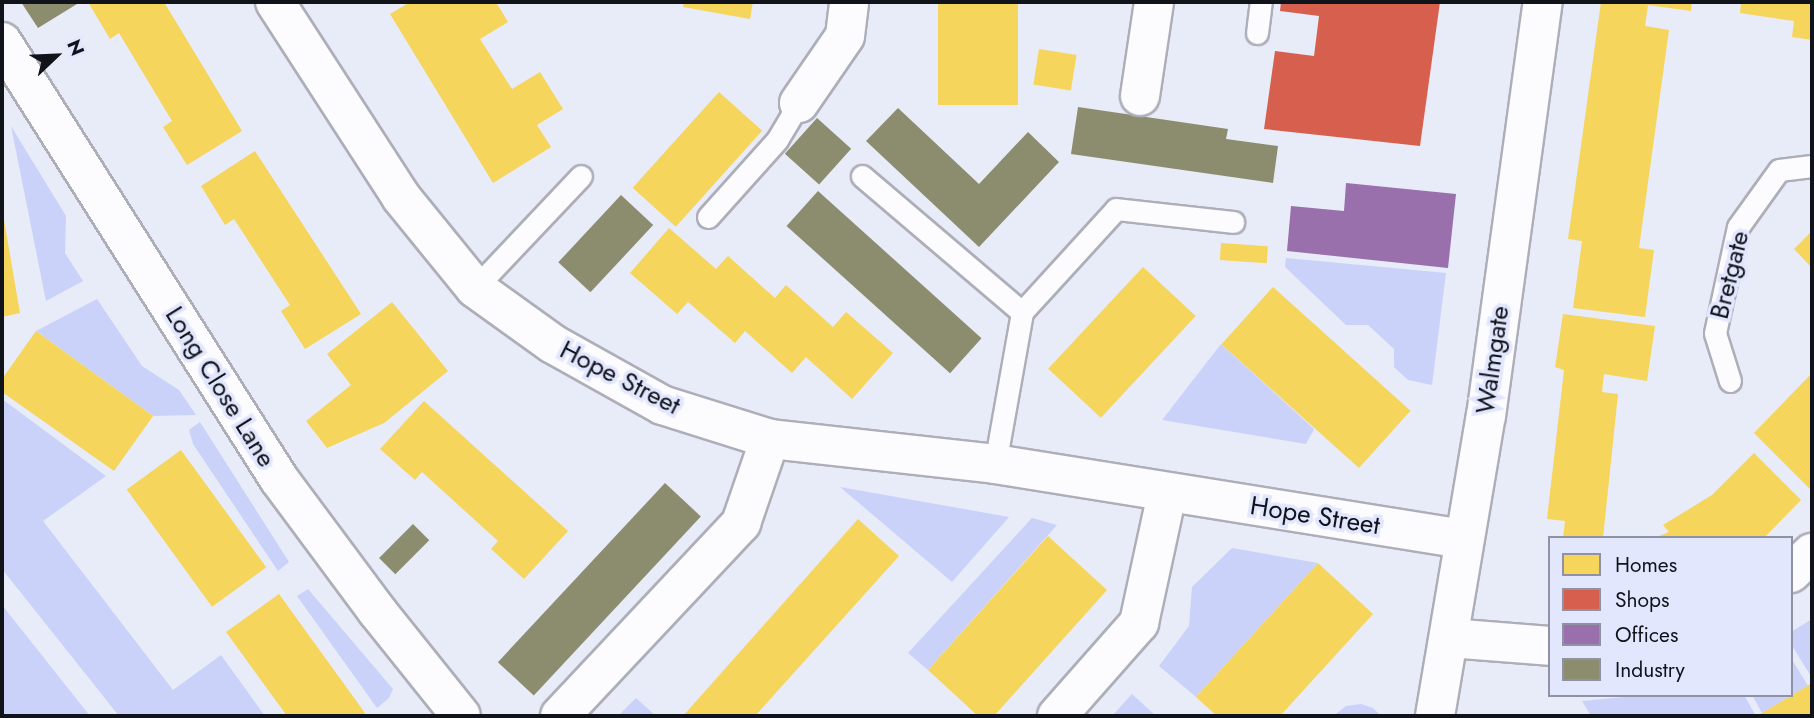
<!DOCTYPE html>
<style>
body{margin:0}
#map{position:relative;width:1814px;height:718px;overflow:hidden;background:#e8ebf8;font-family:Jost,sans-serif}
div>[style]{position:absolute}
.green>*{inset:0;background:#cbd2fa}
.homes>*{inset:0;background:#f6d55c;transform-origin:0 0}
.shops>*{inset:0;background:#d6604d}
.offices>*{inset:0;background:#9970ab}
.industry>*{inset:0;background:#8c8c6e;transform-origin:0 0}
.roads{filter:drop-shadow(2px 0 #adaeb8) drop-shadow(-2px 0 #adaeb8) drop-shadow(0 2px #adaeb8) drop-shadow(0 -2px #adaeb8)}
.service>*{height:21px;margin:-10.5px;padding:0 10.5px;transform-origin:10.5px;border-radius:10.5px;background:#fcfcfe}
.minor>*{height:38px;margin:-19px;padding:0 19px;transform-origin:19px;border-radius:19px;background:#fcfcfe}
.tertiary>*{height:38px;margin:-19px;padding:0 19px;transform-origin:19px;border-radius:19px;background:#fcfcfe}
span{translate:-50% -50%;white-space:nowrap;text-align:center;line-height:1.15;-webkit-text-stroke:7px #e2e7fe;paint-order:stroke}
.street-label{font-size:26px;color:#11131b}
.frame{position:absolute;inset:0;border:4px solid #11131b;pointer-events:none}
.legend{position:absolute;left:1548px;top:536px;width:245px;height:161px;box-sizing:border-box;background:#e2e7fe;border:2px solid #8e92a3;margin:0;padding:9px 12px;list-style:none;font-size:21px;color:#11131b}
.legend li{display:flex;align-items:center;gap:14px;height:35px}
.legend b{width:35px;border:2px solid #8e92a3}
.north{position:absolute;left:21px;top:21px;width:70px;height:70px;-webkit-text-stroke:5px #e2e7fe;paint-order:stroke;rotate:67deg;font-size:19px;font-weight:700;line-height:28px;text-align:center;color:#11131b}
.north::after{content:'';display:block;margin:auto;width:24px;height:32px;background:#11131b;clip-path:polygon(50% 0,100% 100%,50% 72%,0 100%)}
</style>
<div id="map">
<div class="green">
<i style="clip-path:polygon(11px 126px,66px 216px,65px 253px,83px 281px,46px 301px)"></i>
<i style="clip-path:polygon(1286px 258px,1446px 273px,1432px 385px,1408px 380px,1394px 367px,1394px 349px,1368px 325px,1346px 325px,1285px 267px)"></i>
<i style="clip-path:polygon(97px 299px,142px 366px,179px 390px,196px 415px,153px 416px,36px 331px)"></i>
<i style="clip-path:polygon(1221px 344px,1314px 429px,1306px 444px,1162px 420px)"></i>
<i style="clip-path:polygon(2px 399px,106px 476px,43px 521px,173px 690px,221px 655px,265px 716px,119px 716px,2px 569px)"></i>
<i style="clip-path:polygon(200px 422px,289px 562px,278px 571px,193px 444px,189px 430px)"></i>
<i style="clip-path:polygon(840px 487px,1009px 517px,952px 582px)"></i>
<i style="clip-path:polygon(1032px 518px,1057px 525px,928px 670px,908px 653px)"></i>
<i style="clip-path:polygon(1232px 548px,1318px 563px,1196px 697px,1159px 666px,1189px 626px,1192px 587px)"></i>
<i style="clip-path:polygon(308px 589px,393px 689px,389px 698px,377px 708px,297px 596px)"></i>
<i style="clip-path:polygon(2px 605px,90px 716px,2px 716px)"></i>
<i style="clip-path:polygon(1812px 619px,1812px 678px,1791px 644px,1791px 632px)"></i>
<i style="clip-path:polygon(1791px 658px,1808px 686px,1762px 713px,1752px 695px,1791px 695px)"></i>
<i style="clip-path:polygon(1132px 694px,1156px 716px,1112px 716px)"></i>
<i style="clip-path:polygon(1645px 695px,1744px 695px,1756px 716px,1591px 716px,1582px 701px)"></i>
<i style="clip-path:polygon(636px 698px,656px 716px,618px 716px)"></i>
<i style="clip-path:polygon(1361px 704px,1373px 708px,1381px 716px,1333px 716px,1346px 706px)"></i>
</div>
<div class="homes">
<i style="clip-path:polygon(88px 2px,164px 2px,242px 131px,187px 165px,163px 127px,172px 121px,119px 33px,110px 39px)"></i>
<i style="clip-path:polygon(410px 2px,496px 2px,508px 22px,480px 39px,512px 89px,540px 72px,563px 109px,537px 125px,551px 147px,493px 183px,390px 14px)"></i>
<i style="clip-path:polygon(684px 2px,753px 2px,750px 19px,683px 7px)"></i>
<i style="left:938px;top:2px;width:80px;height:103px"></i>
<i style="clip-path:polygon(1601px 2px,1692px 2px,1691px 11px,1648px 5px,1645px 26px,1669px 30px,1639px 248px,1654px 250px,1645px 317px,1573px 308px,1582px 241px,1568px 239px)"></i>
<i style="clip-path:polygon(1741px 2px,1812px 2px,1812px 40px,1792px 37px,1794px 21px,1740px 13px)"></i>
<i style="left:1039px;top:49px;width:38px;height:36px;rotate:9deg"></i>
<i style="left:719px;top:92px;width:58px;height:129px;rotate:42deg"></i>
<i style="clip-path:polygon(255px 151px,361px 314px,305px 349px,281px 311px,290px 305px,234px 219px,225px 225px,201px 186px)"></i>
<i style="clip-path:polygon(2px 208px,20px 313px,2px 317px)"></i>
<i style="clip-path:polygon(669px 228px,716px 269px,728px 256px,775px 298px,786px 285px,833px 327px,846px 312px,893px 353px,852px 399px,806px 357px,792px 373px,745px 331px,735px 343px,688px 302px,677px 314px,630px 273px)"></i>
<i style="clip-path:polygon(1812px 231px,1812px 268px,1794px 249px)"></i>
<i style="left:1221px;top:243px;width:47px;height:17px;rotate:4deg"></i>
<i style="left:1143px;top:267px;width:72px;height:139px;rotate:43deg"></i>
<i style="left:1273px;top:287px;width:185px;height:77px;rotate:42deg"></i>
<i style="clip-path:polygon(392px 302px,448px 371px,384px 423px,327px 448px,306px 421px,351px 385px,327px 354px)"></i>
<i style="clip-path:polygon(1563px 314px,1655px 326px,1647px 381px,1604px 374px,1602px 392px,1618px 394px,1603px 538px,1563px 538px,1565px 521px,1547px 519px,1564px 370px,1555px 367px)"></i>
<i style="clip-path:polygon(36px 331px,153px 416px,114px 471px,2px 392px,2px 379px)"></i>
<i style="clip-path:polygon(1812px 373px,1812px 487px,1810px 489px,1754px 433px)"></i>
<i style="clip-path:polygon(424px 401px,568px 531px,524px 579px,491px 549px,498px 541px,422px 472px,415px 480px,380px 449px)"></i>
<i style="left:181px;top:450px;width:145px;height:67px;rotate:54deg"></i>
<i style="clip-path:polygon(1754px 453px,1801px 500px,1764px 538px,1654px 538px,1669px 532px,1663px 525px,1712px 495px)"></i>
<i style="clip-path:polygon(858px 519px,899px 556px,755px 716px,683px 716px)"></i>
<i style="clip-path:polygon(1048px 536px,1107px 590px,994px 716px,978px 716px,928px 670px)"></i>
<i style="clip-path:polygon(1318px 563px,1373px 614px,1280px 716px,1217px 716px,1196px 697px)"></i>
<i style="clip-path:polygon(279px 594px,365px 713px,360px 716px,287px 716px,226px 632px)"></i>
<i style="clip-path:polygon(1812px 683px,1812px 716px,1755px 716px,1762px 713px)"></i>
</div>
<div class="shops">
<i style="clip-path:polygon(1281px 2px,1440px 2px,1420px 146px,1264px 129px,1275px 51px,1314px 56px,1319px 16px,1280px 11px)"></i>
</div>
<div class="offices">
<i style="clip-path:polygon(1346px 183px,1456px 194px,1448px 268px,1287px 251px,1291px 206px,1344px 211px)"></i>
</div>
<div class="industry">
<i style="clip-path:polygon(21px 2px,76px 2px,77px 4px,38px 28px)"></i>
<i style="clip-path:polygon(1078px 107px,1228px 129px,1226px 139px,1278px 146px,1273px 183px,1071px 154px)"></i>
<i style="clip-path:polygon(898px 108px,979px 184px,1028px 132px,1059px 162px,979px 247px,866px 141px)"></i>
<i style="left:817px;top:118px;width:46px;height:48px;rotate:42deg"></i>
<i style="left:818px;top:191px;width:220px;height:47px;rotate:42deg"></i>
<i style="left:621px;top:195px;width:44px;height:92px;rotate:43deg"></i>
<i style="left:665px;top:483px;width:49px;height:245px;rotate:43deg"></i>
<i style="left:413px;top:524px;width:23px;height:48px;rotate:45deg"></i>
</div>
<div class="roads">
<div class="service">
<i style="left:1257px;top:33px;width:31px;rotate:-83deg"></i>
<i style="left:862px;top:176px;width:210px;rotate:40.4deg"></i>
<i style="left:708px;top:217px;width:103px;rotate:-48.1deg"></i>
<i style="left:777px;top:140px;width:43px;rotate:-59.3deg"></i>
<i style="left:475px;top:288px;width:154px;rotate:-46.6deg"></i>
<i style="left:1730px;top:381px;width:50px;rotate:-107.4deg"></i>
<i style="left:1715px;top:333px;width:108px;rotate:-77.8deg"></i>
<i style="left:1738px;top:227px;width:70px;rotate:-54.3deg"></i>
<i style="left:1779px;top:170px;width:33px;rotate:-7deg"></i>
<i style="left:995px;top:464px;width:154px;rotate:-79.9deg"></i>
<i style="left:1022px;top:312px;width:139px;rotate:-47.6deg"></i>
<i style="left:1116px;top:209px;width:118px;rotate:6.3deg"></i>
</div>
<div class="minor">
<i style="left:275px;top:2px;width:232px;rotate:57.1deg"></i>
<i style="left:401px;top:197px;width:117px;rotate:50.9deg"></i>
<i style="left:475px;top:288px;width:96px;rotate:35.7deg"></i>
<i style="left:553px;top:344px;width:125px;rotate:29.2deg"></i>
<i style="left:662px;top:405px;width:113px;rotate:17.5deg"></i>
<i style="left:770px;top:439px;width:226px;rotate:6.3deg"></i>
<i style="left:995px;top:464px;width:474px;rotate:9.1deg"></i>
<i style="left:2px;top:42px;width:517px;rotate:57.63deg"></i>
<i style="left:279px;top:479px;width:164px;rotate:53.4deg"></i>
<i style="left:377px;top:611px;width:134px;rotate:51.3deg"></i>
<i style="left:1140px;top:96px;width:95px;rotate:-81.5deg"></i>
<i style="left:799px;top:103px;width:81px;rotate:-55.5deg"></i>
<i style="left:845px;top:36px;width:34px;rotate:-83deg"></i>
<i style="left:1791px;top:573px;width:29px;rotate:-44deg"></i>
<i style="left:1449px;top:638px;width:101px;rotate:4.5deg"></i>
<i style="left:560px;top:716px;width:265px;rotate:-46.8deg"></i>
<i style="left:741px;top:523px;width:89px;rotate:-71deg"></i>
<i style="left:1057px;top:716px;width:124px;rotate:-48.6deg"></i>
<i style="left:1139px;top:623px;width:132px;rotate:-77.8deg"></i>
</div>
<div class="tertiary">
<i style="left:1435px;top:716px;width:304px;rotate:-80.4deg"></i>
<i style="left:1486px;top:416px;width:418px;rotate:-82.2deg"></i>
</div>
</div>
<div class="street-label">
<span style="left:1730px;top:275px;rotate:-76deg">Bretgate</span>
<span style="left:1493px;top:360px;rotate:-82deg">Walmgate</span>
<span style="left:620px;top:378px;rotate:27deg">Hope Street</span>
<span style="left:220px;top:387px;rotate:58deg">Long Close Lane</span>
<span style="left:1315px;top:516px;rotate:9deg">Hope Street</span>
</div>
<div class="frame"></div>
<ul class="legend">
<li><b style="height:19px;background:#f6d55c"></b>Homes</li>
<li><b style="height:19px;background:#d6604d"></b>Shops</li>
<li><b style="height:19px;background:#9970ab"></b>Offices</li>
<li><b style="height:19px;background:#8c8c6e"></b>Industry</li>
</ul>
<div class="north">N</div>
</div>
